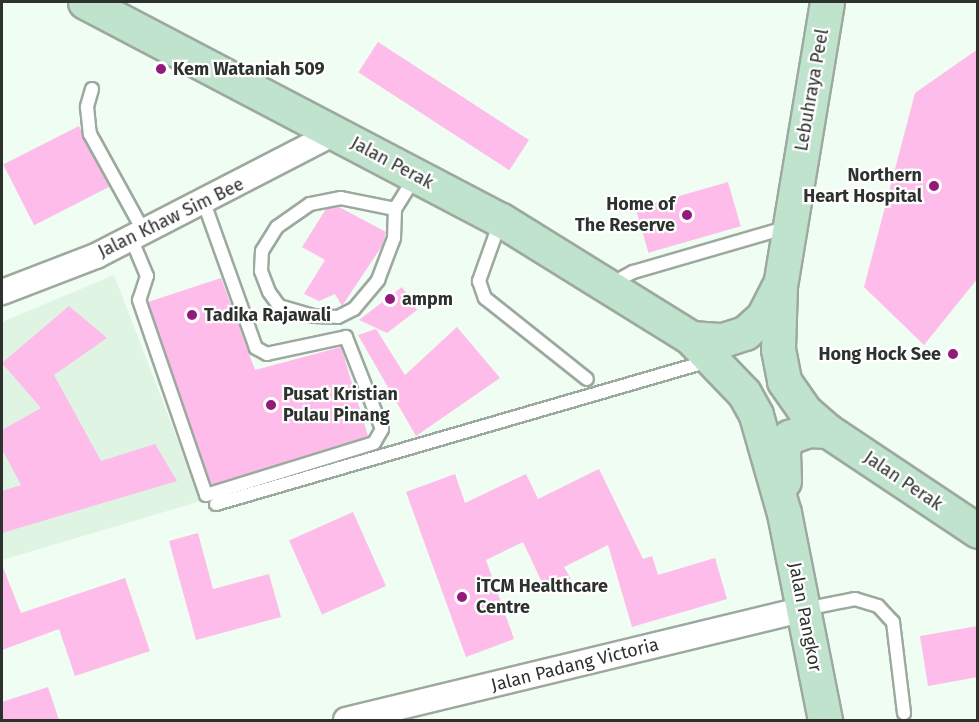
<!DOCTYPE html>
<style>
body{margin:0}
#map{position:relative;width:979px;height:722px;overflow:hidden;background:#f0fdf2;font-family:"Fira Sans",sans-serif}
div>[style]{position:absolute}
.built>*{inset:0;background:#e0f4e3}
.building>*{inset:0;background:#fdbcea;transform-origin:0 0}
.roads{filter:drop-shadow(2px 0 #9da99f) drop-shadow(-2px 0 #9da99f) drop-shadow(0 2px #9da99f) drop-shadow(0 -2px #9da99f)}
.lane>*{height:12px;margin:-6px;padding:0 6px;transform-origin:6px;border-radius:6px;background:#fff}
.street>*{height:24px;margin:-12px;padding:0 12px;transform-origin:12px;border-radius:12px;background:#fff}
.secondary>*{height:33px;margin:-16.5px;padding:0 16.5px;transform-origin:16.5px;border-radius:16.5px;background:#bfe3cc}
.dots>*{width:16px;height:16px;translate:-50% -50%;box-sizing:border-box;border:3px solid #fff;border-radius:50%}
span{translate:-50% -50%;white-space:nowrap;text-align:center;line-height:1.15;-webkit-text-stroke:4.5px #fff;paint-order:stroke}
.poi-label{font-size:18px;color:#2d322e;font-weight:700}
.left{translate:0 -50%;text-align:left}
.right{translate:-100% -50%;text-align:right}
.street-label{font-size:18px;color:#2d322e}
.frame{position:absolute;inset:0;border:3px solid #2d322e;pointer-events:none}
</style>
<div id="map">
<div class="built">
<i style="clip-path:polygon(114px 275px,201px 501px,2px 560px,2px 322px)"></i>
</div>
<div class="building">
<i style="left:378px;top:42px;width:180px;height:36px;rotate:33deg"></i>
<i style="clip-path:polygon(978px 49px,978px 278px,924px 345px,864px 287px,915px 93px)"></i>
<i style="left:79px;top:126px;width:68px;height:85px;rotate:63deg"></i>
<i style="left:728px;top:182px;width:46px;height:96px;rotate:74deg"></i>
<i style="clip-path:polygon(339px 207px,386px 232px,382px 246px,342px 306px,335px 294px,319px 301px,304px 294px,325px 260px,302px 247px,326px 209px)"></i>
<i style="clip-path:polygon(221px 278px,255px 370px,341px 347px,368px 436px,211px 485px,148px 302px)"></i>
<i style="clip-path:polygon(402px 287px,417px 310px,387px 333px,359px 320px)"></i>
<i style="clip-path:polygon(69px 306px,107px 338px,54px 375px,101px 461px,155px 444px,177px 481px,2px 533px,2px 491px,21px 485px,2px 449px,2px 430px,41px 408px,2px 363px)"></i>
<i style="clip-path:polygon(457px 327px,500px 378px,416px 436px,358px 335px,376px 329px,405px 375px)"></i>
<i style="clip-path:polygon(599px 469px,643px 559px,652px 556px,658px 575px,715px 558px,727px 599px,632px 627px,608px 545px,564px 567px,571px 579px,546px 591px,523px 542px,486px 560px,514px 639px,466px 657px,406px 492px,455px 474px,465px 503px,526px 474px,538px 499px)"></i>
<i style="left:353px;top:512px;width:81px;height:70px;rotate:66deg"></i>
<i style="clip-path:polygon(198px 533px,213px 589px,269px 574px,281px 617px,196px 640px,169px 541px)"></i>
<i style="clip-path:polygon(2px 565px,21px 613px,125px 578px,150px 651px,75px 676px,59px 629px,2px 650px)"></i>
<i style="clip-path:polygon(978px 626px,978px 677px,928px 686px,920px 636px)"></i>
<i style="clip-path:polygon(48px 687px,59px 720px,2px 720px,2px 702px)"></i>
</div>
<div class="roads">
<div class="lane">
<i style="left:92px;top:89px;width:19px;rotate:106deg"></i>
<i style="left:87px;top:107px;width:27px;rotate:84deg"></i>
<i style="left:90px;top:134px;width:112px;rotate:61.1deg"></i>
<i style="left:395px;top:209px;width:55px;rotate:-168.5deg"></i>
<i style="left:341px;top:198px;width:32px;rotate:169deg"></i>
<i style="left:310px;top:204px;width:40px;rotate:145.1deg"></i>
<i style="left:277px;top:227px;width:28px;rotate:122deg"></i>
<i style="left:262px;top:251px;width:20px;rotate:93deg"></i>
<i style="left:261px;top:271px;width:22px;rotate:69deg"></i>
<i style="left:269px;top:292px;width:17px;rotate:54deg"></i>
<i style="left:279px;top:306px;width:35px;rotate:16deg"></i>
<i style="left:313px;top:316px;width:25px;rotate:2deg"></i>
<i style="left:338px;top:317px;width:18px;rotate:-27deg"></i>
<i style="left:354px;top:309px;width:38px;rotate:-50deg"></i>
<i style="left:378px;top:280px;width:45px;rotate:-69.1deg"></i>
<i style="left:394px;top:238px;width:29px;rotate:-88deg"></i>
<i style="left:395px;top:209px;width:38px;rotate:-58deg"></i>
<i style="left:500px;top:222px;width:63px;rotate:109.6deg"></i>
<i style="left:479px;top:281px;width:18px;rotate:71deg"></i>
<i style="left:485px;top:298px;width:130px;rotate:38.5deg"></i>
<i style="left:131px;top:238px;width:41px;rotate:67.2deg"></i>
<i style="left:147px;top:276px;width:25px;rotate:108deg"></i>
<i style="left:139px;top:300px;width:206px;rotate:71deg"></i>
<i style="left:206px;top:495px;width:176px;rotate:-17.2deg"></i>
<i style="left:374px;top:443px;width:16px;rotate:-60deg"></i>
<i style="left:382px;top:429px;width:99px;rotate:-111.4deg"></i>
<i style="left:346px;top:337px;width:81px;rotate:167.9deg"></i>
<i style="left:267px;top:354px;width:13px;rotate:-151deg"></i>
<i style="left:256px;top:348px;width:154px;rotate:-109.7deg"></i>
<i style="left:611px;top:284px;width:25px;rotate:-29deg"></i>
<i style="left:633px;top:272px;width:161px;rotate:-16.2deg"></i>
<i style="left:216px;top:504px;width:513px;rotate:-16.18deg"></i>
<i style="left:805px;top:609px;width:51px;rotate:-11.3deg"></i>
<i style="left:855px;top:599px;width:24px;rotate:17deg"></i>
<i style="left:878px;top:606px;width:22px;rotate:47deg"></i>
<i style="left:893px;top:622px;width:92px;rotate:83.1deg"></i>
</div>
<div class="street">
<i style="left:2px;top:292px;width:101px;rotate:-21deg"></i>
<i style="left:96px;top:256px;width:268px;rotate:-27.3deg"></i>
<i style="left:346px;top:720px;width:471px;rotate:-13.6deg"></i>
</div>
<div class="secondary">
<i style="left:85px;top:2px;width:470px;rotate:27.7deg"></i>
<i style="left:501px;top:220px;width:224px;rotate:31.8deg"></i>
<i style="left:691px;top:338px;width:76px;rotate:46.1deg"></i>
<i style="left:744px;top:393px;width:25px;rotate:61deg"></i>
<i style="left:756px;top:415px;width:102px;rotate:74.1deg"></i>
<i style="left:784px;top:513px;width:211px;rotate:78.8deg"></i>
<i style="left:827px;top:2px;width:287px;rotate:99.4deg"></i>
<i style="left:780px;top:285px;width:64px;rotate:91.8deg"></i>
<i style="left:778px;top:349px;width:33px;rotate:79deg"></i>
<i style="left:784px;top:381px;width:38px;rotate:55deg"></i>
<i style="left:806px;top:412px;width:29px;rotate:41deg"></i>
<i style="left:828px;top:431px;width:180px;rotate:33.7deg"></i>
<i style="left:691px;top:338px;width:32px;rotate:4deg"></i>
<i style="left:723px;top:340px;width:23px;rotate:-18deg"></i>
<i style="left:745px;top:333px;width:24px;rotate:-42deg"></i>
<i style="left:763px;top:317px;width:34px;rotate:-63deg"></i>
<i style="left:784px;top:481px;width:33px;rotate:-92deg"></i>
<i style="left:783px;top:448px;width:13px;rotate:-61deg"></i>
<i style="left:789px;top:437px;width:20px;rotate:-20deg"></i>
<i style="left:808px;top:430px;width:20px;rotate:3deg"></i>
</div>
</div>
<div class="dots">
<i style="left:161px;top:69px;background:#901b7a"></i>
<i style="left:934px;top:186px;background:#901b7a"></i>
<i style="left:687px;top:215px;background:#901b7a"></i>
<i style="left:390px;top:299px;background:#901b7a"></i>
<i style="left:192px;top:315px;background:#901b7a"></i>
<i style="left:953px;top:354px;background:#901b7a"></i>
<i style="left:271px;top:405px;background:#901b7a"></i>
<i style="left:462px;top:597px;background:#901b7a"></i>
</div>
<div class="poi-label">
<span class="left" style="left:173px;top:69px">Kem Wataniah 509</span>
<span class="right" style="left:922px;top:186px">Northern<br>Heart Hospital</span>
<span class="right" style="left:675px;top:215px">Home of<br>The Reserve</span>
<span class="left" style="left:402px;top:299px">ampm</span>
<span class="left" style="left:204px;top:315px">Tadika Rajawali</span>
<span class="right" style="left:941px;top:354px">Hong Hock See</span>
<span class="left" style="left:283px;top:405px">Pusat Kristian<br>Pulau Pinang</span>
<span class="left" style="left:476px;top:597px">iTCM Healthcare<br>Centre</span>
</div>
<div class="street-label">
<span style="left:812px;top:90px;rotate:-80deg">Lebuhraya Peel</span>
<span style="left:392px;top:163px;rotate:28deg">Jalan Perak</span>
<span style="left:171px;top:218px;rotate:-26deg">Jalan Khaw Sim Bee</span>
<span style="left:903px;top:481px;rotate:34deg">Jalan Perak</span>
<span style="left:805px;top:617px;rotate:79deg">Jalan Pangkor</span>
<span style="left:575px;top:665px;rotate:-14deg">Jalan Padang Victoria</span>
</div>
<div class="frame"></div>
</div>
